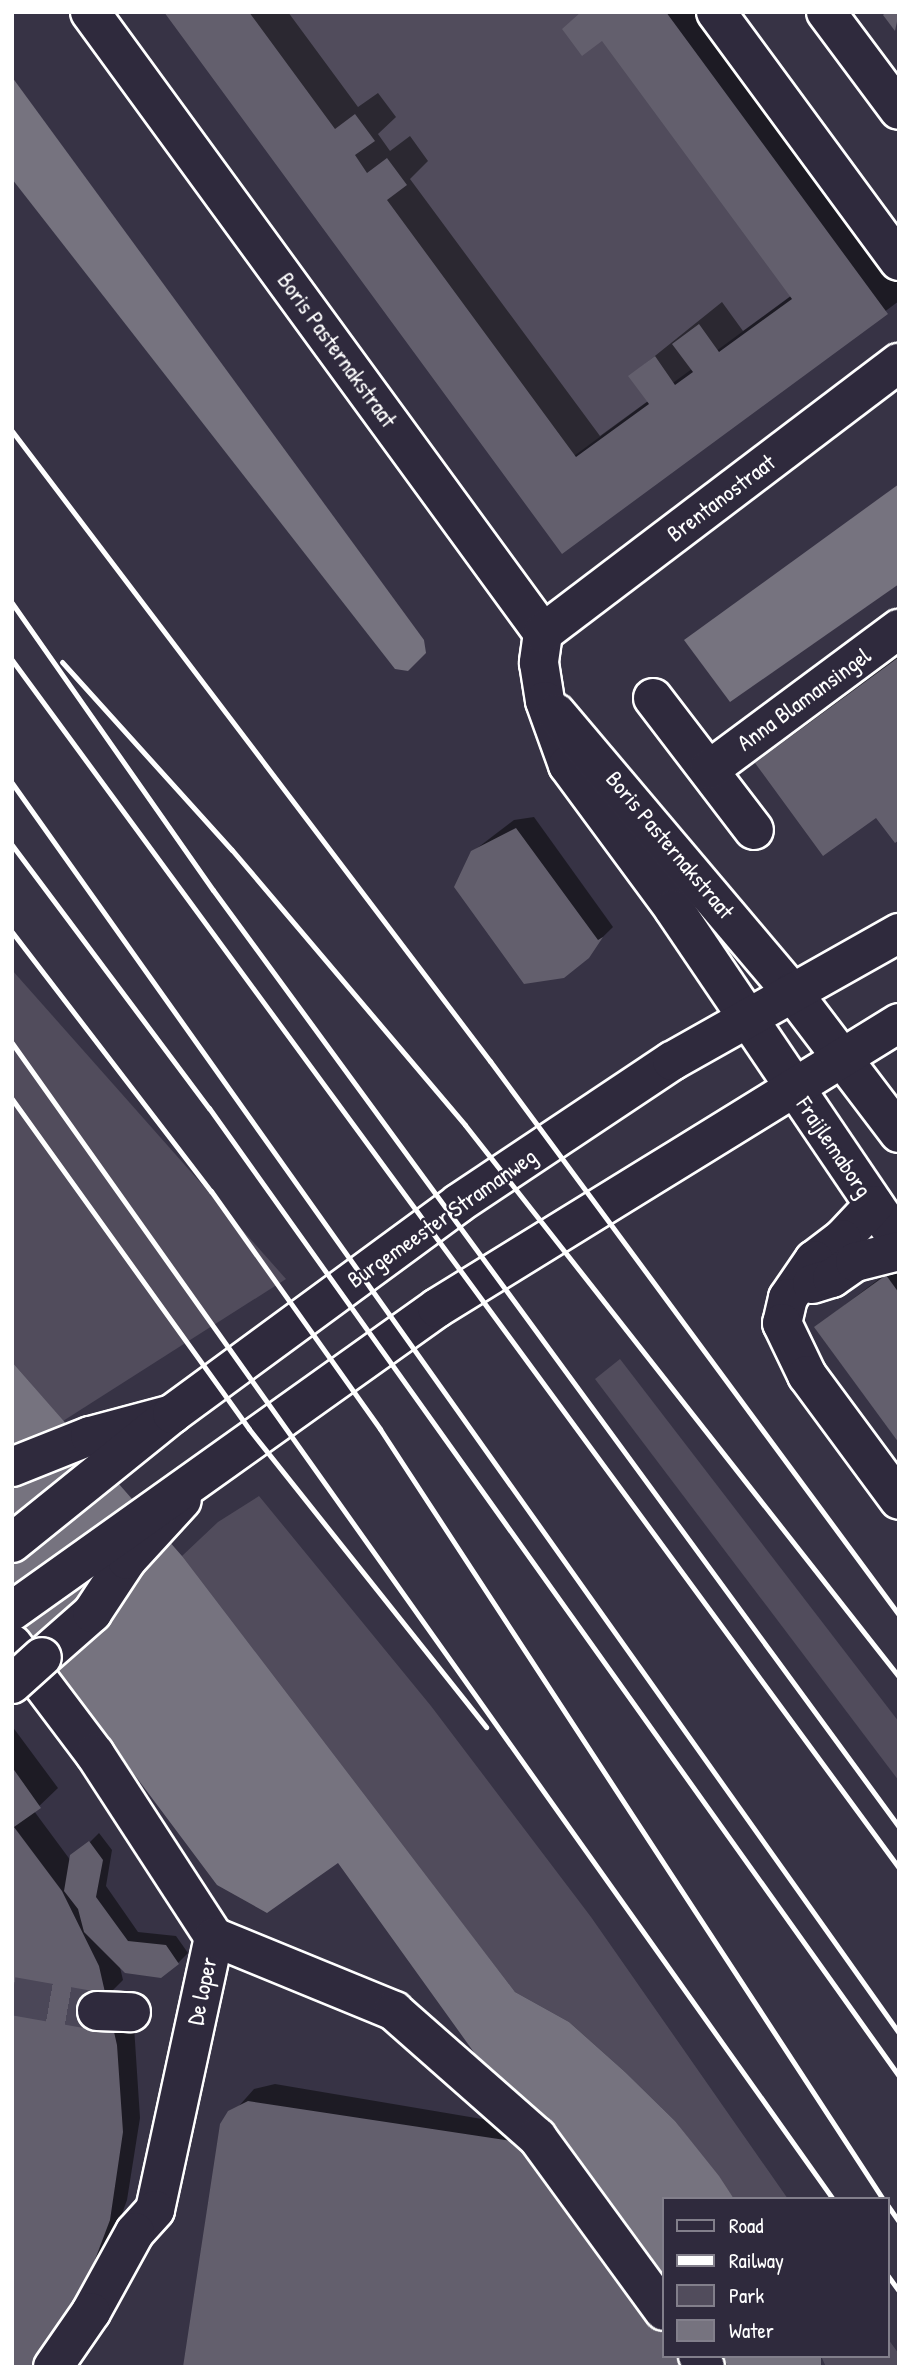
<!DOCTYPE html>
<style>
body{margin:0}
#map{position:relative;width:911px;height:2379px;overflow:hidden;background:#373345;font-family:"Patrick Hand",sans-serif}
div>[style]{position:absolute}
.green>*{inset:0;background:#514c5c}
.water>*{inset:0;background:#76737f;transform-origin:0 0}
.shadow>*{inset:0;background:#0007}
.building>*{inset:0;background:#635f6d}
.minor-tunnel>*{height:38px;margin-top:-19px;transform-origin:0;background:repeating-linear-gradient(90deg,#4b4758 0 38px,transparent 0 57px)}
.roads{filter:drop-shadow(2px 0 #fff) drop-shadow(-2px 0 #fff) drop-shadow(0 2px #fff) drop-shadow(0 -2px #fff)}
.minor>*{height:38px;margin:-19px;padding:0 19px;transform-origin:19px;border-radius:19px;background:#2f2a3d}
.major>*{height:38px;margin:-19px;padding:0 19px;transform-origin:19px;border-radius:19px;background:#2f2a3d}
.rail>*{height:5px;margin:-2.5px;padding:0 2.5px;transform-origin:2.5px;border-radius:2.5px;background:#fff}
.bridges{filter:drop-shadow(2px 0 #fff) drop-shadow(-2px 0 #fff) drop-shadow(0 2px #fff) drop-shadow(0 -2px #fff)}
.minor-bridge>*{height:38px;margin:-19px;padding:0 19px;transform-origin:19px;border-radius:19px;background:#2f2a3d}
span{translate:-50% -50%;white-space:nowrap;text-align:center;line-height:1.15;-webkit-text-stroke:5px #2f2a3d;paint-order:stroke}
.street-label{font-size:23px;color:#fff}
.frame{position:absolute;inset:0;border:14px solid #fff;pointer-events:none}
.legend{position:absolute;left:662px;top:2197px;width:228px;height:161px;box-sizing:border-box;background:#2f2a3d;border:2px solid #827f8b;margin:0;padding:9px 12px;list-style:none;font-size:21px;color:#fff}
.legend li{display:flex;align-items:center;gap:14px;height:35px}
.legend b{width:35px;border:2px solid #827f8b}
</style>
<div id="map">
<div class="green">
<i style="clip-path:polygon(245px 12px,583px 12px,792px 295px,574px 456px)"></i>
<i style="clip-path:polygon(12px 970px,286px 1279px,63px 1421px,12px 1362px)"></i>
<i style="clip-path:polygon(620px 1359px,899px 1722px,899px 1781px,595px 1379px)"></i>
<i style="clip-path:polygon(259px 1496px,431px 1706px,591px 1917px,788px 2199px,734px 2199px,675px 2121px,625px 2072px,569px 2022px,515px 1992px,186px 1566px,182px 1556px,218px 1522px)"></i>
<i style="clip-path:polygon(888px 2339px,899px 2354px,899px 2367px,826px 2367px,821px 2356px,888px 2356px)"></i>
</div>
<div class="water">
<i style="clip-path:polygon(12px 77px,424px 640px,426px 653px,408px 671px,395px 669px,12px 179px)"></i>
<i style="clip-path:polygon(899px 484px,899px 584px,730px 702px,684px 640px)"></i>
<i style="clip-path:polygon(12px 1362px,182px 1556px,515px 1992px,569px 2022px,625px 2072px,675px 2121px,719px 2176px,734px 2199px,664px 2199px,664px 2317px,338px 1863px,267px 1913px,217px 1885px,12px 1611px)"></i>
<i style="left:693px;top:2356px;width:128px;height:13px"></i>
</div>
<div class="shadow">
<i style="clip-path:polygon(166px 12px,288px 12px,358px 107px,378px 93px,396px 117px,378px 134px,390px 151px,410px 136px,428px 161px,410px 179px,600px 436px,648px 401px,630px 376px,722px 302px,743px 331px,791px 296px,582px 12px,705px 12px,899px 276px,899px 301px,562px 551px)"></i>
<i style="clip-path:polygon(899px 654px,899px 838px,882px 811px,766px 758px,788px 735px)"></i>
<i style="clip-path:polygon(534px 817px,613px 927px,563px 976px,472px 852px,514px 820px)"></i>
<i style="clip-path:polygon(896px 1266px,899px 1270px,899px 1440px,816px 1327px)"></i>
<i style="clip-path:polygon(12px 1726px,58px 1788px,34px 1811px,71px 1861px,99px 1833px,112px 1850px,106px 1886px,138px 1932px,176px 1936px,188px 1953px,178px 1963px,119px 1963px,123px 1980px,113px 1990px,116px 2006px,134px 2026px,140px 2118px,127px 2200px,100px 2275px,12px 2367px)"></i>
<i style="clip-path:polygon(275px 2084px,553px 2131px,664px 2280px,664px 2356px,721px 2356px,729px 2367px,185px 2367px,222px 2125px,254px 2089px)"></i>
</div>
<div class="building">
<i style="clip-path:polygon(164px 12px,249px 12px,335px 129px,355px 114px,375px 141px,355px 155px,367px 173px,387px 158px,407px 185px,387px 200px,576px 457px,649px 404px,628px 376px,655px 356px,675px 385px,693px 372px,672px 344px,699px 324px,719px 352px,792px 299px,602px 41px,582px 56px,562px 29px,581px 12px,666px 12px,888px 314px,562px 554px)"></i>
<i style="clip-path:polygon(886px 12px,899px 12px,895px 31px,883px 15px)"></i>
<i style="clip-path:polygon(899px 657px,899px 840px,895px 843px,876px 818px,823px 856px,755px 763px)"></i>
<i style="clip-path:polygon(516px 828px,598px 940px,603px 937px,589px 958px,564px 978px,524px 984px,454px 887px,471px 851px)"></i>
<i style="clip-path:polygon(886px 1275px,899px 1293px,899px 1443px,814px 1327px)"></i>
<i style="clip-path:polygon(12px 1767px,41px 1808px,14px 1827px,62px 1891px,99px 1966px,117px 2045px,123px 2132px,110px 2220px,82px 2294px,38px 2367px,12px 2367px)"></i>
<i style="clip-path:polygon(89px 1841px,103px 1860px,96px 1897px,128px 1941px,166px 1945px,179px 1964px,161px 1978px,125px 1973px,84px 1932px,78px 1909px,64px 1891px,70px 1855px)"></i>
<i style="clip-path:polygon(248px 2101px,519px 2142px,664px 2319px,664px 2356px,691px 2356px,699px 2367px,183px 2367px,220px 2124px,228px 2111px)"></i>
</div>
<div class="minor-tunnel">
<i style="left:12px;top:1996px;width:86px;rotate:10deg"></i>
</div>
<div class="roads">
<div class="minor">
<i style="left:90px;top:12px;width:769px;rotate:53.89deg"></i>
<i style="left:543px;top:633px;width:30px;rotate:98deg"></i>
<i style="left:539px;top:663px;width:38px;rotate:81deg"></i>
<i style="left:545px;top:701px;width:68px;rotate:70.2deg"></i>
<i style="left:568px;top:765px;width:179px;rotate:53.6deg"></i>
<i style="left:674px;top:909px;width:401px;rotate:55.9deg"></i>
<i style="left:716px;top:12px;width:309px;rotate:53.7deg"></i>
<i style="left:826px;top:12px;width:122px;rotate:53.3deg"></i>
<i style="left:543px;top:633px;width:447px;rotate:-37.2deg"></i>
<i style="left:653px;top:698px;width:166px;rotate:52.6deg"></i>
<i style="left:556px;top:713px;width:365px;rotate:49.8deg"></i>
<i style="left:792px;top:992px;width:177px;rotate:52.8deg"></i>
<i style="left:709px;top:770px;width:237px;rotate:-36.6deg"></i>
<i style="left:874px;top:1205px;width:47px;rotate:133.3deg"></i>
<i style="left:842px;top:1239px;width:35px;rotate:143deg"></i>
<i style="left:814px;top:1260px;width:46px;rotate:124.4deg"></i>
<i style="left:788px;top:1298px;width:26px;rotate:103deg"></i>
<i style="left:782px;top:1323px;width:58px;rotate:64.3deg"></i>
<i style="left:807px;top:1375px;width:155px;rotate:53.6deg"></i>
<i style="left:812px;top:1284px;width:21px;rotate:-17deg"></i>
<i style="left:832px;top:1278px;width:28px;rotate:-35deg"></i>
<i style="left:855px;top:1262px;width:45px;rotate:-14deg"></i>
<i style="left:12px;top:1467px;width:84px;rotate:-21.7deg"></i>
<i style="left:90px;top:1436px;width:85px;rotate:-15deg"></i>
<i style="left:12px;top:1644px;width:138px;rotate:53deg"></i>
<i style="left:95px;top:1754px;width:218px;rotate:57deg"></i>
<i style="left:214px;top:1937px;width:279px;rotate:102.2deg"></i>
<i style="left:155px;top:2210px;width:30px;rotate:132deg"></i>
<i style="left:135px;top:2232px;width:91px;rotate:118.8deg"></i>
<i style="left:91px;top:2312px;width:67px;rotate:124.6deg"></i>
<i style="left:42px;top:1657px;width:67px;rotate:-41.3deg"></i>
<i style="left:92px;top:1613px;width:64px;rotate:-56.6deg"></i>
<i style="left:127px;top:1560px;width:81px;rotate:-47.5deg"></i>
<i style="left:214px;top:1937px;width:195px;rotate:22.3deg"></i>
<i style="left:394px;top:2011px;width:191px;rotate:41.4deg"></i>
<i style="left:537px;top:2137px;width:215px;rotate:53.9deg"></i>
<i style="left:97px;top:2011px;width:34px;rotate:2deg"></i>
<i style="left:698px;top:2356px;width:13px;rotate:58deg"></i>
</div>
<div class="major">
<i style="left:12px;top:1543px;width:206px;rotate:-38.9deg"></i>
<i style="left:172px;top:1414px;width:356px;rotate:-36.3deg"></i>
<i style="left:459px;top:1203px;width:256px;rotate:-33.7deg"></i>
<i style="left:672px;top:1061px;width:261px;rotate:-29.4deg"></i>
<i style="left:12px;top:1611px;width:522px;rotate:-35.49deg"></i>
<i style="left:437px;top:1308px;width:543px;rotate:-31.67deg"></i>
</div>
</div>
<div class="rail">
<i style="left:12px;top:431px;width:791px;rotate:52.81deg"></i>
<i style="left:490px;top:1061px;width:689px;rotate:53.56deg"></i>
<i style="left:12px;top:603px;width:350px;rotate:55deg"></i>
<i style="left:213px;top:890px;width:1161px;rotate:53.79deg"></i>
<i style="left:12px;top:660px;width:1499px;rotate:53.71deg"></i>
<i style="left:62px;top:662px;width:253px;rotate:47.9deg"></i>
<i style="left:232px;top:850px;width:360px;rotate:49.7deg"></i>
<i style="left:465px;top:1125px;width:702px;rotate:51.82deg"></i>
<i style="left:12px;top:783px;width:1533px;rotate:54.64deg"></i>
<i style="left:12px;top:845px;width:329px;rotate:53.2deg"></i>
<i style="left:209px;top:1108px;width:1189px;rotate:54.52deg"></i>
<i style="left:12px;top:932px;width:327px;rotate:52.5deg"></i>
<i style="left:211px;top:1191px;width:292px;rotate:54.6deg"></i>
<i style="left:380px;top:1429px;width:920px;rotate:56.85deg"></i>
<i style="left:12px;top:1043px;width:1418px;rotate:54.62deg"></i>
<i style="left:12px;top:1099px;width:406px;rotate:54.3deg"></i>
<i style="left:249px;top:1429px;width:381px;rotate:51.5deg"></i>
<i style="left:888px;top:2206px;width:19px;rotate:55deg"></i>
<i style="left:888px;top:2276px;width:19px;rotate:54deg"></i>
</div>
<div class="bridges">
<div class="minor-bridge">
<i style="left:12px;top:1684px;width:40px;rotate:-42deg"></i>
</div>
</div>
<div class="street-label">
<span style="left:337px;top:350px;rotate:54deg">Boris Pasternakstraat</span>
<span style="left:721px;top:498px;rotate:-37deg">Brentanostraat</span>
<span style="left:804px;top:699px;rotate:-36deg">Anna Blamansingel</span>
<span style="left:670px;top:845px;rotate:50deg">Boris Pasternakstraat</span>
<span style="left:834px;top:1147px;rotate:56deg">Fraijlemaborg</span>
<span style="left:442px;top:1218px;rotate:-35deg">Burgemeester Stramanweg</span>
<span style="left:202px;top:1991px;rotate:-78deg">De loper</span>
</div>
<div class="frame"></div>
<ul class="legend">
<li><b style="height:9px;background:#2f2a3d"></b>Road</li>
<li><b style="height:9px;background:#fff"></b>Railway</li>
<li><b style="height:19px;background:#514c5c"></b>Park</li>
<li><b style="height:19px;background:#76737f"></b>Water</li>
</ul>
</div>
